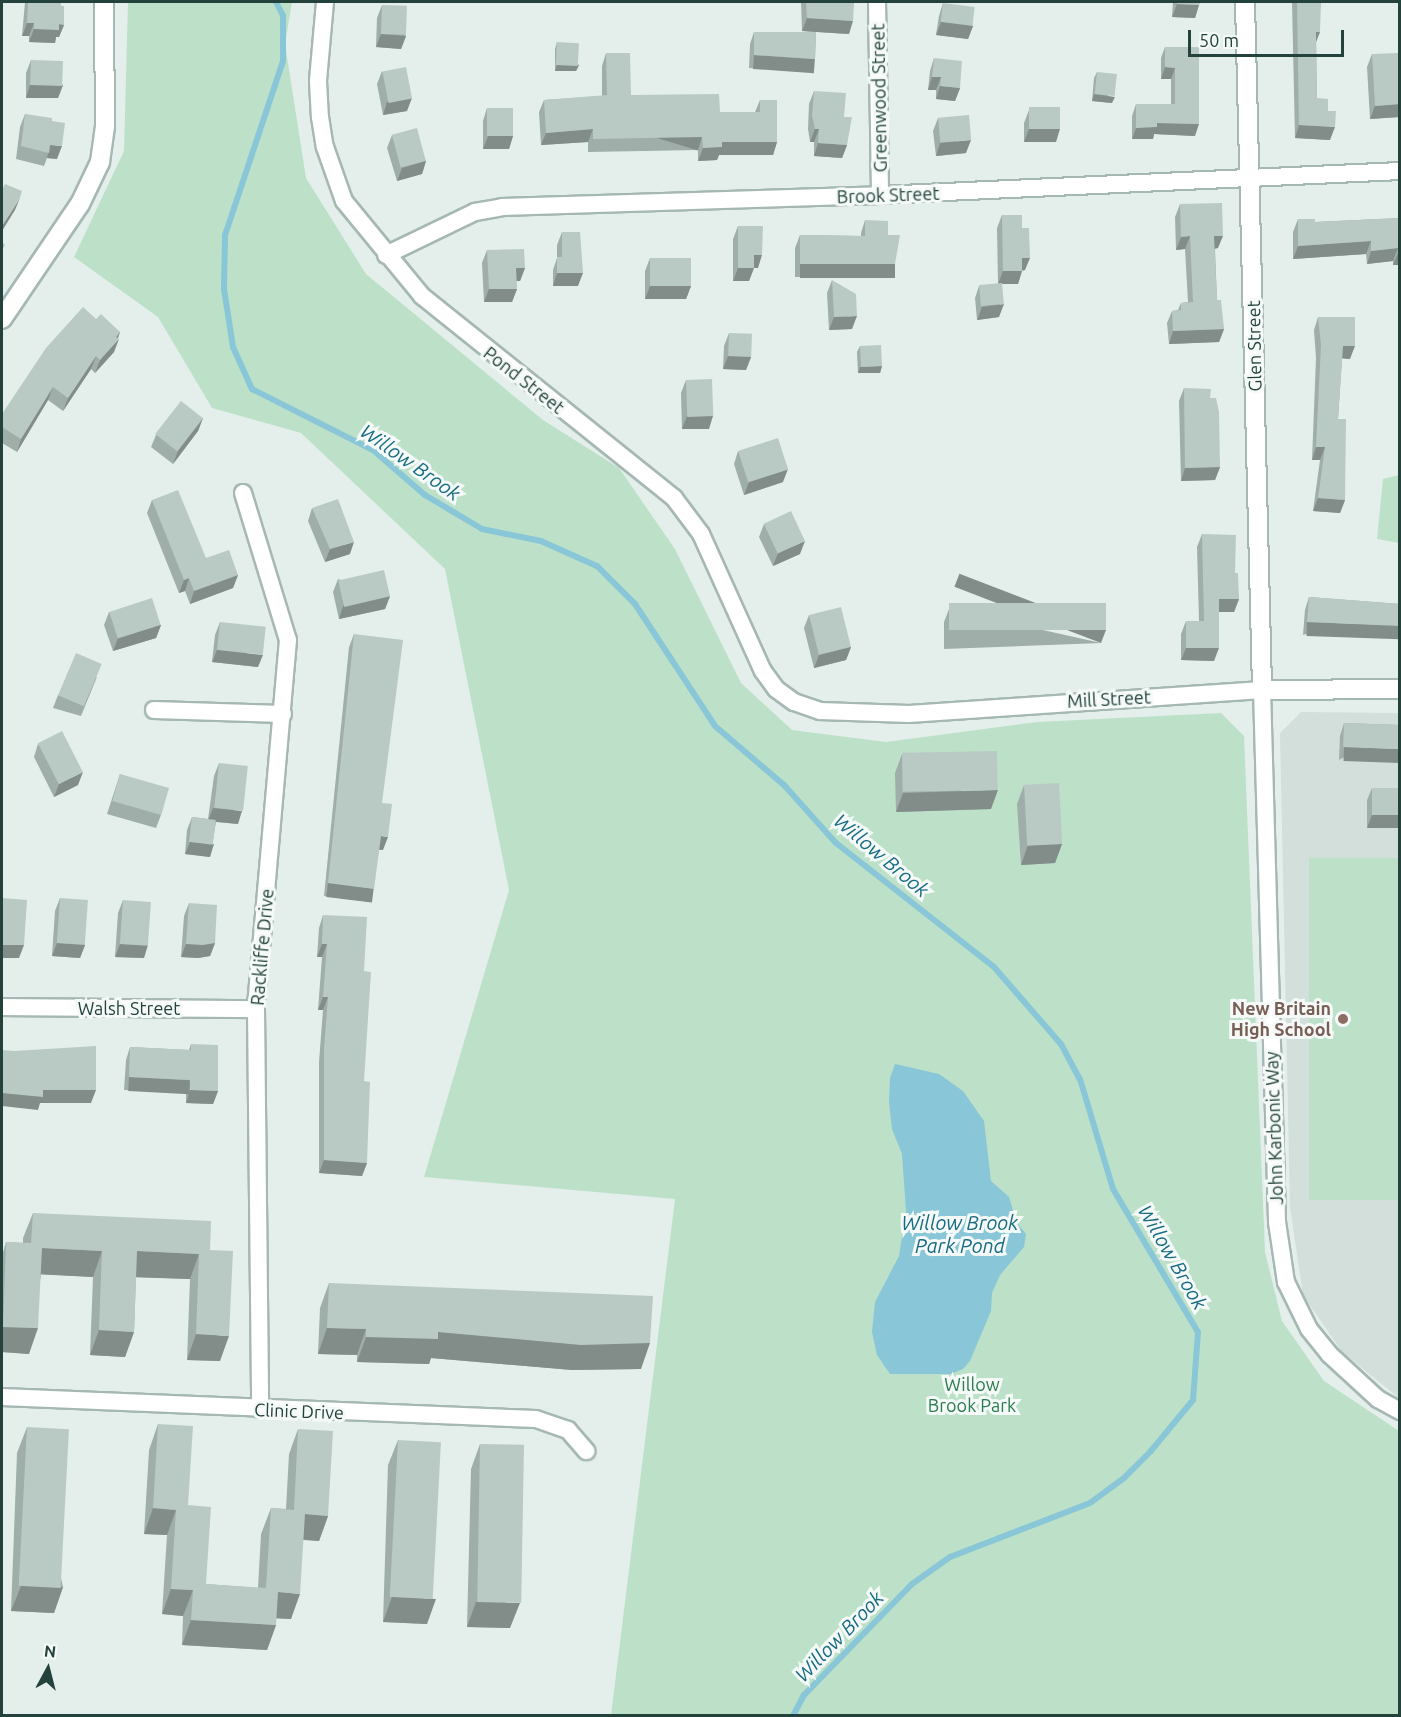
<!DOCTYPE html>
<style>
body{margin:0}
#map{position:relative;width:1401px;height:1717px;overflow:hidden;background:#e4efeb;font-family:Ubuntu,sans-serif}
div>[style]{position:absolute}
.built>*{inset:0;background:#d2dfda}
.green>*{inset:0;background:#bce1c8;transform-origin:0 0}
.water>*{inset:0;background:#89c6d7}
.stream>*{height:6px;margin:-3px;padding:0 3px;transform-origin:3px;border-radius:3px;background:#89c6d7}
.roads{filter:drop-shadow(2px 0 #a6b8b3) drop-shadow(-2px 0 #a6b8b3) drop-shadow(0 2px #a6b8b3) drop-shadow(0 -2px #a6b8b3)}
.minor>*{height:16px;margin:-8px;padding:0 8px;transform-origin:8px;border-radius:8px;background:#fff}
.tertiary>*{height:18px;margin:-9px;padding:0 9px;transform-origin:9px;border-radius:9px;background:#fff}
.secondary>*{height:18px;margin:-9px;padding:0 9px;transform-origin:9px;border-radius:9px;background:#fff}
.wall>*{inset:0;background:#9faea9}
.shaded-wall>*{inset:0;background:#828d89;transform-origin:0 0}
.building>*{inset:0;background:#b9cac4;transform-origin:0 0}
.dots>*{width:16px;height:16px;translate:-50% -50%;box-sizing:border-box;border:3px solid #f5faf8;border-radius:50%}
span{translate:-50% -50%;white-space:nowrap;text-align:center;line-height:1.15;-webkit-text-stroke:6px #f5faf8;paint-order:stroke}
.street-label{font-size:18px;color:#22423b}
.education-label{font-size:18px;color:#785e54;font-weight:700}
.right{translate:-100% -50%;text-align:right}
.park-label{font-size:18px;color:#297c4e}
.water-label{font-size:20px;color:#176b83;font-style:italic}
.frame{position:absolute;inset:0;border:3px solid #22423b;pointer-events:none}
.north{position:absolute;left:18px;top:1639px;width:60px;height:60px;-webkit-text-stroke:4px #f5faf8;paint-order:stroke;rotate:7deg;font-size:16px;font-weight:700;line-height:24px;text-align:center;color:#22423b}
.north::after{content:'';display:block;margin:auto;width:21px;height:27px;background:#22423b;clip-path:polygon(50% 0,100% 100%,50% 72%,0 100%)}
.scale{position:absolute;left:1188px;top:30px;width:156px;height:27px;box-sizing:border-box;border:3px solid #22423b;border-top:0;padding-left:8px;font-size:18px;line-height:21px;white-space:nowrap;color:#22423b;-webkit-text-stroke:4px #f5faf8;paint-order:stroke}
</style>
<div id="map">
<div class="built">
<i style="clip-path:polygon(1301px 712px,1399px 713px,1399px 1398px,1342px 1352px,1303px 1295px,1290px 1207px,1280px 733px)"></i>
</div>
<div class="green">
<i style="clip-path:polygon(128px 2px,292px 2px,285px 44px,306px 178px,366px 274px,543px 420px,619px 468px,675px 549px,741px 683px,792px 730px,886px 742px,1037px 722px,1221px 713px,1244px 736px,1265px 1252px,1282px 1321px,1324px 1381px,1399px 1431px,1399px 1715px,611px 1715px,675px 1199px,424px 1177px,509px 890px,445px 569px,301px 433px,212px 408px,158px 317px,74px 257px,124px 151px)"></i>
<i style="clip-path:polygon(1399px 475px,1399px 543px,1377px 539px,1383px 479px)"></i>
<i style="left:1309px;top:858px;width:90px;height:342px"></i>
</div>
<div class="water">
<i style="clip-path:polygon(895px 1064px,939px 1074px,963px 1091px,984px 1121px,991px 1181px,1009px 1197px,1017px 1223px,1026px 1234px,1024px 1247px,1000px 1275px,992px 1293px,991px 1311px,970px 1361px,963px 1369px,951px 1374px,890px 1374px,877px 1355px,872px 1332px,875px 1302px,899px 1256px,906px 1211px,902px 1154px,892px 1129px,889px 1102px,890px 1078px)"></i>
</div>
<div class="stream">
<i style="left:276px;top:2px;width:16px;rotate:63deg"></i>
<i style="left:283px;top:16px;width:45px;rotate:90deg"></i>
<i style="left:283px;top:61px;width:183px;rotate:108.4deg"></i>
<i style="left:225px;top:235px;width:54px;rotate:91.1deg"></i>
<i style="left:224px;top:289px;width:59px;rotate:81.2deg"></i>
<i style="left:233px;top:347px;width:46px;rotate:65.7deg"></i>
<i style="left:252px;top:389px;width:136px;rotate:26.8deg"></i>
<i style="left:373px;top:450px;width:69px;rotate:40.9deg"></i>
<i style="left:425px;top:495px;width:66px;rotate:30.8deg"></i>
<i style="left:482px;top:529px;width:60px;rotate:11.5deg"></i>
<i style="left:541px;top:541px;width:61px;rotate:24.1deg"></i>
<i style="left:597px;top:566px;width:54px;rotate:45deg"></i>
<i style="left:635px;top:604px;width:146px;rotate:56.7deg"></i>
<i style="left:715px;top:726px;width:92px;rotate:40.6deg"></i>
<i style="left:785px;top:786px;width:76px;rotate:48.2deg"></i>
<i style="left:836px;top:843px;width:201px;rotate:38.1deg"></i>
<i style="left:994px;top:967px;width:102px;rotate:49deg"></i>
<i style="left:1061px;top:1044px;width:40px;rotate:62deg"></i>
<i style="left:1080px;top:1079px;width:115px;rotate:73.3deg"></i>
<i style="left:1113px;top:1189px;width:166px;rotate:59.3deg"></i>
<i style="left:1198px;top:1332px;width:68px;rotate:94.2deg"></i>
<i style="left:1193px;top:1400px;width:66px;rotate:129.5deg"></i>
<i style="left:1151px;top:1451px;width:38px;rotate:135deg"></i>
<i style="left:1124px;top:1478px;width:42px;rotate:143.7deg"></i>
<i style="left:1090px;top:1503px;width:150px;rotate:158.9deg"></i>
<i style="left:950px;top:1557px;width:47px;rotate:144.6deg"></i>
<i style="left:912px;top:1584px;width:155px;rotate:134.2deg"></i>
<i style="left:804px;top:1695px;width:24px;rotate:118deg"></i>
</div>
<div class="roads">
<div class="minor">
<i style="left:325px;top:2px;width:79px;rotate:95.1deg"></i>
<i style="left:318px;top:81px;width:36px;rotate:87deg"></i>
<i style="left:320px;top:117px;width:30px;rotate:81deg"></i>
<i style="left:325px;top:147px;width:57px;rotate:70.6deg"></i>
<i style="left:344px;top:201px;width:123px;rotate:50.6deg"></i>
<i style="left:422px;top:296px;width:323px;rotate:38.7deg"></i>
<i style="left:674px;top:498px;width:45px;rotate:53.1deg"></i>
<i style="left:701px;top:534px;width:150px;rotate:65.7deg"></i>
<i style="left:763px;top:671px;width:22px;rotate:54deg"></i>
<i style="left:776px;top:689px;width:22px;rotate:36deg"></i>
<i style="left:794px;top:702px;width:28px;rotate:19deg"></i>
<i style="left:820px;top:711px;width:89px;rotate:1.9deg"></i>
<i style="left:909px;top:714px;width:354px;rotate:-3.9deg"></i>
<i style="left:1262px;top:690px;width:532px;rotate:88.38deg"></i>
<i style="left:1277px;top:1222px;width:61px;rotate:81.5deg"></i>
<i style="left:1286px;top:1282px;width:52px;rotate:63.9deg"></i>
<i style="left:1309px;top:1329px;width:32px;rotate:51deg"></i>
<i style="left:1329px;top:1354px;width:67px;rotate:42.6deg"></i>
<i style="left:1378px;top:1399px;width:25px;rotate:29deg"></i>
<i style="left:877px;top:2px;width:193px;rotate:89.1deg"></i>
<i style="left:386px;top:255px;width:99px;rotate:-25.8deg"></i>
<i style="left:475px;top:212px;width:27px;rotate:-10deg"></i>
<i style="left:502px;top:207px;width:378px;rotate:-1.8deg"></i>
<i style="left:880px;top:195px;width:521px;rotate:-2.64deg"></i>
<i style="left:243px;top:493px;width:154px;rotate:73deg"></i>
<i style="left:288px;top:640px;width:370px;rotate:95deg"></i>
<i style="left:256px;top:1009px;width:400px;rotate:89.4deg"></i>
<i style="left:154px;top:710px;width:129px;rotate:1.8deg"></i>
<i style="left:2px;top:1007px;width:254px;rotate:0.5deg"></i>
<i style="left:2px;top:1397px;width:534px;rotate:2.36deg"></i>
<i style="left:536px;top:1419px;width:34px;rotate:19deg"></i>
<i style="left:568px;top:1430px;width:28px;rotate:49deg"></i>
</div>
<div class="tertiary">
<i style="left:1245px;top:2px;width:688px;rotate:88.58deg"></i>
<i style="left:1262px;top:690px;width:138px;rotate:-0.4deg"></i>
</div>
<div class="secondary">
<i style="left:2px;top:319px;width:139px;rotate:-55.9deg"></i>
<i style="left:80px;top:204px;width:47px;rotate:-64.5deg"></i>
<i style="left:100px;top:162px;width:35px;rotate:-82deg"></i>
<i style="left:105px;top:127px;width:125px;rotate:-90.5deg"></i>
</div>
</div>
<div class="wall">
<i style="clip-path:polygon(25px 2px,61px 2px,61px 6px,64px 25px,59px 37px,56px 37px,55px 43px,29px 42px,29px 36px,22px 36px)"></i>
<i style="clip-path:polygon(801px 2px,854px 2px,849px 34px,816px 32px,815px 59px,810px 72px,749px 68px,750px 44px,754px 32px,815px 32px,802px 31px)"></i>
<i style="clip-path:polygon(1173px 2px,1200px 2px,1199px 5px,1195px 18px,1172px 17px)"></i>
<i style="clip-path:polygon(1292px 2px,1321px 2px,1316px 42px,1317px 98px,1328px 111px,1330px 140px,1295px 138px)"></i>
<i style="clip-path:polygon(943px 3px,973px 26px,968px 39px,936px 35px,939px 16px)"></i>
<i style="clip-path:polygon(382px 5px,406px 36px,401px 49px,376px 47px,377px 18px)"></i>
<i style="clip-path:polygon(557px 42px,579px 65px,576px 71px,555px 71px,555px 49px)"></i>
<i style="clip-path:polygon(1165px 47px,1199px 47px,1195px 136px,1154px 134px,1153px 139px,1132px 139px,1132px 116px,1136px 104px,1171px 104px,1171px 79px,1161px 79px,1161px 58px)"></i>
<i style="clip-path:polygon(606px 53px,631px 95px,720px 112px,755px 112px,760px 100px,777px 142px,773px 155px,719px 155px,717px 160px,698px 161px,698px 150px,588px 152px,588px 142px,541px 145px,539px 112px,544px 100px,602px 96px,602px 66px)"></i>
<i style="clip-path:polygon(1372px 54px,1400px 65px,1400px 117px,1370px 119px,1367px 67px)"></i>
<i style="clip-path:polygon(934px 58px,960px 88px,955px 101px,936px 99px,936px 90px,928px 90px,930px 71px)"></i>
<i style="clip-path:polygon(31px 60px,63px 85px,58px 98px,26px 98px,26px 73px)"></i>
<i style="clip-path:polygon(382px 71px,407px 111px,383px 115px,377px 84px)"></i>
<i style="clip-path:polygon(1097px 72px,1112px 103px,1092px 101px,1094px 78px)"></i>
<i style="clip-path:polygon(814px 91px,844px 117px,847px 145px,842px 158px,814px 156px,814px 142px,810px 142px,808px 129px,809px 104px)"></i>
<i style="clip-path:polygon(487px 108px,513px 136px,509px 149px,483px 149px,483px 121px)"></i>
<i style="clip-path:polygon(1029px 110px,1056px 142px,1024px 142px,1024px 123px)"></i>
<i style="clip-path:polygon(25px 114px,52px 121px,57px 159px,47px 158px,44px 166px,16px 159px,20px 127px)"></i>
<i style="clip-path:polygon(938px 118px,966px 153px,936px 156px,933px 131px)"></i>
<i style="clip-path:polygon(392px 135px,426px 161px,422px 174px,397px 181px,387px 148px)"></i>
<i style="clip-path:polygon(1180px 204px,1218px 248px,1215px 249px,1217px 300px,1224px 329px,1219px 342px,1169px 344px,1167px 323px,1172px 311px,1178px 310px,1181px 303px,1188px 302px,1185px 249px,1176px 250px,1175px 217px)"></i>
<i style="clip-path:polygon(1002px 215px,1025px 270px,1022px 271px,1018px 284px,1002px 284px,999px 317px,977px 320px,975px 298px,979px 286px,998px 284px,997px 228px)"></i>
<i style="clip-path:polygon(1400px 218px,1400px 265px,1393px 265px,1393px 261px,1367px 264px,1366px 254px,1293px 259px,1293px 232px,1298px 219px,1315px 222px)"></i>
<i style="clip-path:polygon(865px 220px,890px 277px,795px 277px,795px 248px,800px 235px,861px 236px,861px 233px)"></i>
<i style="clip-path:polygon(738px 226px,758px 268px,754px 268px,749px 281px,733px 281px,733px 239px)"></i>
<i style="clip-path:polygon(562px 232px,578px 286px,553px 286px,553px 270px,557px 258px,557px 245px)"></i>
<i style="clip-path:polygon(487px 250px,525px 268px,520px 281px,516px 281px,517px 289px,512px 302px,484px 302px,482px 263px)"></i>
<i style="clip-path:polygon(650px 258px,691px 286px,686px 299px,645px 299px,645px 271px)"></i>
<i style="clip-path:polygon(832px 280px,852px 329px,829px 330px,827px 293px)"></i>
<i style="clip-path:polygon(1318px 317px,1350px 359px,1342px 358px,1338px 419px,1345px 500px,1340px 513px,1313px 511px,1320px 460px,1312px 460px,1316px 358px,1314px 330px)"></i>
<i style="clip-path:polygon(96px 319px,120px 332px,114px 352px,95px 373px,91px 369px,63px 411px,48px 400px,17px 452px,2px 443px,2px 414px)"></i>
<i style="clip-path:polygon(729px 333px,751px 357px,746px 370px,723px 369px,724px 346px)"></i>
<i style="clip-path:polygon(860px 346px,882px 366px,880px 373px,858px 373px,857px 352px)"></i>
<i style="clip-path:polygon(686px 380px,709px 429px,682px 429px,681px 393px)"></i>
<i style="clip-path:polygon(1184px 388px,1210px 398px,1220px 467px,1215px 480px,1181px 481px,1179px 401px)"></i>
<i style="clip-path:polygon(203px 418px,198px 431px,173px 464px,151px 447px,156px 435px)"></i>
<i style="clip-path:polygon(738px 451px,783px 482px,744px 495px,734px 464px)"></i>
<i style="clip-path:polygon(152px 500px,206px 558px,238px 575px,233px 588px,190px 604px,185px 591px,179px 593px,147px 513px)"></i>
<i style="clip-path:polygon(312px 508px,350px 554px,325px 562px,308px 521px)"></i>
<i style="clip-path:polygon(764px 524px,800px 554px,773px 566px,759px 537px)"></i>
<i style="clip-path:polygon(1202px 534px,1235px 573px,1239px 599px,1234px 612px,1219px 612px,1214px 661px,1181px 660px,1181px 634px,1186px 621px,1199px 621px,1197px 547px)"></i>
<i style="clip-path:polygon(338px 579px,390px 596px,385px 609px,339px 619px,333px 592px)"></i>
<i style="clip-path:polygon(1309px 597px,1400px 604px,1303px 635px,1305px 610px)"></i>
<i style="clip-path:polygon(949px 609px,1101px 643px,944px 649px,944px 622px)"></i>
<i style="clip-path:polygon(109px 612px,161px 625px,156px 638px,113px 651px,104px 625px)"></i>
<i style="clip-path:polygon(809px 615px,851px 647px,846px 660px,814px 668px,804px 628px)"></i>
<i style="clip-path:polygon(220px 622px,258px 667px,212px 662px,215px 635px)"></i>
<i style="clip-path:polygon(354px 634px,382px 803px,383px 850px,379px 850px,370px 902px,324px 896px,349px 647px)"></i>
<i style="clip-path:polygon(97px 677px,81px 716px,53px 708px,58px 695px)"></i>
<i style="clip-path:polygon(1344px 723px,1400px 725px,1339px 760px,1340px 736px)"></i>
<i style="clip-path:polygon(38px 744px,78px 785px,54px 797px,34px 757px)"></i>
<i style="clip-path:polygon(902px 754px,991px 809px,896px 812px,895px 773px)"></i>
<i style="clip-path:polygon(219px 763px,238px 824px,216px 822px,210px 857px,185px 854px,187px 830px,192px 817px,208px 819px,214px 776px)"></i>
<i style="clip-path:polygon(120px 774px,161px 815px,156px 828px,107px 814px)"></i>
<i style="clip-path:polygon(1024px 785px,1062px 844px,1055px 863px,1021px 865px,1017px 804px)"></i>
<i style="clip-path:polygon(1372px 788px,1400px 788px,1367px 828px,1367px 800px)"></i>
<i style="clip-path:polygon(60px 898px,85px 945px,80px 958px,52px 956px,55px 911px)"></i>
<i style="clip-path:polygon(123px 900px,144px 958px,115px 957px,118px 913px)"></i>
<i style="clip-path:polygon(189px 903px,215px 943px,210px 956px,198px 958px,181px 957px,184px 916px)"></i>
<i style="clip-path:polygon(323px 915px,364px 971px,364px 1081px,367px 1163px,362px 1176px,319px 1173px,319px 1062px,323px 1010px,318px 1010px,322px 957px,317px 957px,319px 928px)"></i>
<i style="clip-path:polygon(191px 1044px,218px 1091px,213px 1104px,186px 1103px,186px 1093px,124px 1090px,126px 1060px,130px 1047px,189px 1050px)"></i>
<i style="clip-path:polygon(33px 1213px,210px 1250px,220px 1361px,187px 1360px,190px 1279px,136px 1277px,134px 1332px,125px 1357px,90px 1355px,93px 1277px,41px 1274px,29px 1354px,2px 1352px,2px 1256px,6px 1242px,23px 1243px,23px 1238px)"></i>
<i style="clip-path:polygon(329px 1283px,641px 1369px,572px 1370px,431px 1358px,429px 1364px,357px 1362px,357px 1355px,318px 1354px,320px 1308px)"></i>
<i style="clip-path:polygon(158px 1424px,188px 1505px,206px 1584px,258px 1588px,261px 1534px,271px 1508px,286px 1509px,289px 1454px,298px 1429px,328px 1516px,319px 1541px,303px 1540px,291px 1619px,276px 1618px,276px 1625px,267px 1650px,182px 1645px,183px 1616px,162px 1614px,167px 1535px,144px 1534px,149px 1450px)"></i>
<i style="clip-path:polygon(27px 1427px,63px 1587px,54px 1613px,11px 1611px,17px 1453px)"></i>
<i style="clip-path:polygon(398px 1440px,427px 1624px,383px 1622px,388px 1465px)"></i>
<i style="clip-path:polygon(480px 1444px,510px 1628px,467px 1627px,471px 1469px)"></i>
</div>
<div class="shaded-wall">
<i style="clip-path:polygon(1177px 4px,1199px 5px,1195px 18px,1172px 17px)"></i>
<i style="clip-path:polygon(807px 18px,853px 21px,849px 34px,802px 31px)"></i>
<i style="clip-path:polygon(941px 22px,973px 26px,968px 39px,936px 35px)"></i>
<i style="clip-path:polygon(27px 23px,34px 23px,29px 36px,22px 36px)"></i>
<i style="clip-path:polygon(59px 24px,64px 25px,59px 37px,56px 37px,55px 43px,29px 42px,34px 29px)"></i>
<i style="clip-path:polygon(1316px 32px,1320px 32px,1315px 45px)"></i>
<i style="clip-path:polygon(381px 34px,406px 36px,401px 49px,376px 47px)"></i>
<i style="left:754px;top:55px;width:61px;height:14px;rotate:4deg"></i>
<i style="clip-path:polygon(557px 65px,579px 65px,576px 71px,555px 71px)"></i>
<i style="clip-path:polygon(1165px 67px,1175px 68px,1171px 79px,1161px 79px)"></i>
<i style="clip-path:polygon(932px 77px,941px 77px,936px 90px,928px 90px)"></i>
<i style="clip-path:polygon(30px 85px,63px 85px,58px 98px,26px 98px)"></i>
<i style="clip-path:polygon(940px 86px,960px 88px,955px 101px,936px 99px)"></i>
<i style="clip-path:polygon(1094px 94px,1115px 97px,1112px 103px,1092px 101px)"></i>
<i style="clip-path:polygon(412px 98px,407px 111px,383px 115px,387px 102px)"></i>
<i style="clip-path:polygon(1400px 104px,1400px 117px,1370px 119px,1375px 106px)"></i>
<i style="clip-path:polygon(1157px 123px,1199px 124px,1195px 136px,1154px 134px,1153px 139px,1132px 139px,1136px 128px)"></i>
<i style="clip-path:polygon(1299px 125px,1335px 127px,1330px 140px,1295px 138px)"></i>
<i style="clip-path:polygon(593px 129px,588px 142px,541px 145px,546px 133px)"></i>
<i style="clip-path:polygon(815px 129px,819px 129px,814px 142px,810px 142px)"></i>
<i style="clip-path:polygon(1029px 129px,1060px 129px,1056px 142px,1024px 142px)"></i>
<i style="clip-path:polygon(488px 136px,513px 136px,509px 149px,483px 149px)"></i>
<i style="left:702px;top:137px;width:14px;height:109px;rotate:107deg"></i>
<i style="clip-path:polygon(971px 140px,966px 153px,936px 156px,940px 143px)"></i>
<i style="clip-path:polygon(722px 142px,777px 142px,773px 155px,719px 155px,717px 160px,698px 161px,703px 148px)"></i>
<i style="clip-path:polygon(818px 143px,847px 145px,842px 158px,814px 156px)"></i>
<i style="clip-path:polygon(50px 145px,62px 146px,57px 159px,47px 158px)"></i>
<i style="clip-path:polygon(426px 161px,422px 174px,397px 181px,402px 168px)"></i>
<i style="clip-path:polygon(20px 198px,15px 210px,2px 231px,2px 226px)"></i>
<i style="clip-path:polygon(1190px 236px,1185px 249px,1176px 250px,1181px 237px)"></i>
<i style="clip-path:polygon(1214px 236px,1223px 236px,1218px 248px,1209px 249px)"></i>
<i style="clip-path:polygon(1371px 241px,1366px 254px,1293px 259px,1298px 246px)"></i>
<i style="clip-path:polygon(1398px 248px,1393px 261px,1367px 264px,1371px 251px)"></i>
<i style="clip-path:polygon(1398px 253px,1400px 253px,1400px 265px,1393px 265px)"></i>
<i style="clip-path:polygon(754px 255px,762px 255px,758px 268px,754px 268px,749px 281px,733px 281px,738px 268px)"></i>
<i style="clip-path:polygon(1022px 258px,1030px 258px,1025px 270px,1017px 271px)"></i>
<i style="left:800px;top:264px;width:95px;height:14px"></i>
<i style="clip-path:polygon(516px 268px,525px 268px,520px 281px,511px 281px)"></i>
<i style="clip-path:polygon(1003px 271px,1022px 271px,1018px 284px,998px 284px)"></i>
<i style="clip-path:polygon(557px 273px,583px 273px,578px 286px,553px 286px)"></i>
<i style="clip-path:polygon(650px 286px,691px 286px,686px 299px,645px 299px)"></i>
<i style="clip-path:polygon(489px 289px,517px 289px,512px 302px,484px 302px)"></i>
<i style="clip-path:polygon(1004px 304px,999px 317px,977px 320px,982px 307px)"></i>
<i style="clip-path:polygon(857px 316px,852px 329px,829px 330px,834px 317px)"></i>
<i style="clip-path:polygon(1224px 329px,1219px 342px,1169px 344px,1173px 331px)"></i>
<i style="clip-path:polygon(120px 332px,116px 342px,119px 339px,114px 352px,95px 373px,100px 360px)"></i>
<i style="clip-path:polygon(1343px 346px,1355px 346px,1350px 359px,1338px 358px)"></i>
<i style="clip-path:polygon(96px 356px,91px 369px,63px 411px,68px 398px)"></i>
<i style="clip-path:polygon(728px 356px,751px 357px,746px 370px,723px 369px)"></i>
<i style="clip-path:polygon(882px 366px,880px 373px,858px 373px,860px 367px)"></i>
<i style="clip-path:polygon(53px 387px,48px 400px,17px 452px,21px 439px)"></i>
<i style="clip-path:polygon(687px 416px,713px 416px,709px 429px,682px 429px)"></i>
<i style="clip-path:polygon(203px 418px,198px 431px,173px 464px,178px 451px)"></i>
<i style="clip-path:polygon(1316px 447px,1325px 447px,1320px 460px,1312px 460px)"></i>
<i style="clip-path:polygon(1220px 467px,1215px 480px,1181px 481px,1185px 468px)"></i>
<i style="clip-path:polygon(788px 469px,783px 482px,744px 495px,749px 482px)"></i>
<i style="clip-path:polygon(1318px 498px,1345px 500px,1340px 513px,1313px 511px)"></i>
<i style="clip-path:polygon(805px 541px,800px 554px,773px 566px,778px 553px)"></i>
<i style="clip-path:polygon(354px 542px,350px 554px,325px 562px,330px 549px)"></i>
<i style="clip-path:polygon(238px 575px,233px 588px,190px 604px,194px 591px)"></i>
<i style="clip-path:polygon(189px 578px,185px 591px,179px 593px,184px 580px)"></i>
<i style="clip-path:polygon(390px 596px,385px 609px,339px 619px,343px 606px)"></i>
<i style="clip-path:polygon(1219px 599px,1239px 599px,1234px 612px,1214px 612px)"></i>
<i style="left:1307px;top:622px;width:93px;height:14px;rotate:2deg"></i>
<i style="clip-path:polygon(161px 625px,156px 638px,113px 651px,118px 638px)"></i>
<i style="left:1106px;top:630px;width:14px;height:157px;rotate:111deg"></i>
<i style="clip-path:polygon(851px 647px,846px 660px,814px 668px,819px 655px)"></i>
<i style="clip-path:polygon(1186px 648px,1219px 648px,1214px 661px,1181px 660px)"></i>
<i style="clip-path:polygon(217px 650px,263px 655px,258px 667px,212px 662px)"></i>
<i style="left:1344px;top:747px;width:56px;height:14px;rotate:2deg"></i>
<i style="clip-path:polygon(83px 772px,78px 785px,54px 797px,59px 784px)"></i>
<i style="clip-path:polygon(998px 790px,991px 809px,896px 812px,903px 793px)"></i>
<i style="clip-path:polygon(213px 808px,242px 811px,238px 824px,208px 821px)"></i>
<i style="clip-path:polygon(1372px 815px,1400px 815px,1400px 828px,1367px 828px)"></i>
<i style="clip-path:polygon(381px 836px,388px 837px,383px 850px,376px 849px)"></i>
<i style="clip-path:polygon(190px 842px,214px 844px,210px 857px,185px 854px)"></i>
<i style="clip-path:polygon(1062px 844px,1055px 863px,1021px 865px,1028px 845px)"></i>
<i style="left:328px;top:883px;width:46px;height:14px;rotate:7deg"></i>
<i style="clip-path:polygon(57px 943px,85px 945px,80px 958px,52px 956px)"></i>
<i style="clip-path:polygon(215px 943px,210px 956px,198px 958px,181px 957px,186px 944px)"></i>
<i style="clip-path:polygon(120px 944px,148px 945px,144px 958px,115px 957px)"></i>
<i style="clip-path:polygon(322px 944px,327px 944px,322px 957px,317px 957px)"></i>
<i style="clip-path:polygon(2px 945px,24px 945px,19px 958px,2px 958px)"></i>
<i style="clip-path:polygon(323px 997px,328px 997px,323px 1010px,318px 1010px)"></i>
<i style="left:129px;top:1077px;width:61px;height:14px;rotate:3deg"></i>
<i style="clip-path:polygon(43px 1090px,96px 1090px,91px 1103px,40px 1103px,38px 1110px,2px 1106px,2px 1093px)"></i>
<i style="clip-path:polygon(190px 1090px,218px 1091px,213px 1104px,186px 1103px)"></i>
<i style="clip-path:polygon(324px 1160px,367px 1163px,362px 1176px,319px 1173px)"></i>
<i style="clip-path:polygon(42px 1248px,102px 1251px,93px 1277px,33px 1274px)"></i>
<i style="clip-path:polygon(137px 1251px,199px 1254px,190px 1279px,128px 1277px)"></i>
<i style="clip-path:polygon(3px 1327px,38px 1328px,29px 1354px,2px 1352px,2px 1330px)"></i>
<i style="clip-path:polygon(327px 1328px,366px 1329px,357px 1355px,318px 1354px)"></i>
<i style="clip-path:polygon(99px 1330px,134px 1332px,125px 1357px,90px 1355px)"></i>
<i style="clip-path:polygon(438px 1332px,650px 1343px,641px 1369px,572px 1370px,431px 1358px,429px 1364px,357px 1362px,366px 1337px)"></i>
<i style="clip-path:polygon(196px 1334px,229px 1336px,220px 1361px,187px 1360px)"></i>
<i style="clip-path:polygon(153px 1508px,176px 1510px,167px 1535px,144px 1534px)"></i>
<i style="clip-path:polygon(305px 1514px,328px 1516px,319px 1541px,296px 1539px)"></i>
<i style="clip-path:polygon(21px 1586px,63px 1587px,54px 1613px,11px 1611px)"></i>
<i style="clip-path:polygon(171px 1589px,193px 1590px,183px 1616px,162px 1614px)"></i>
<i style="clip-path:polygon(278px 1592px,300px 1594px,291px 1619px,268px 1618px)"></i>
<i style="clip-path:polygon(392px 1597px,436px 1599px,427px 1624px,383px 1622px)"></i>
<i style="clip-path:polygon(476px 1602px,520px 1603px,510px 1628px,467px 1627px)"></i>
<i style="clip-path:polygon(191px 1620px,276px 1625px,267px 1650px,182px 1645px)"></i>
</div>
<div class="building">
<i style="clip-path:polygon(28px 2px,61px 2px,61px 6px,64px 6px,64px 25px,59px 24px,59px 30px,34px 29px,34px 23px,27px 23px)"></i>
<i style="clip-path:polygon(806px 2px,854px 2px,853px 21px,807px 18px)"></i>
<i style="clip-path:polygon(1177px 2px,1200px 2px,1199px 5px,1177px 4px)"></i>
<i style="clip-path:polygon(1297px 2px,1321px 2px,1320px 32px,1316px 32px,1317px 98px,1328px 99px,1328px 111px,1336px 111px,1335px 127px,1299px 125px)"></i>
<i style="left:943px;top:3px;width:32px;height:19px;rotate:7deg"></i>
<i style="left:382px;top:5px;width:25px;height:29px;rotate:2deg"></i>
<i style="clip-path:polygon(754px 32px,816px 32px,815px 59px,754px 55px)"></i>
<i style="left:557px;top:42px;width:22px;height:23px;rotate:3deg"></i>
<i style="clip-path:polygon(1165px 47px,1199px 47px,1199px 124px,1157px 123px,1157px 127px,1136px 128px,1136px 104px,1175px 104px,1175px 68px,1165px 67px)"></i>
<i style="clip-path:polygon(606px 53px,630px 53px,631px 95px,719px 94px,720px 112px,760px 112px,760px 100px,777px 100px,777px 142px,722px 142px,722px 147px,703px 148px,702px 137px,593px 139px,593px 129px,546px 133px,544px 100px,607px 95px)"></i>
<i style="clip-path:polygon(1398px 53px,1398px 65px,1400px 65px,1400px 104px,1375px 106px,1372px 54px)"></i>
<i style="clip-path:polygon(934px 58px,962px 61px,960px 88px,940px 86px,941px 77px,932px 77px)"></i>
<i style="left:31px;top:60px;width:32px;height:25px;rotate:2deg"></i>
<i style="left:406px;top:67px;width:32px;height:24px;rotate:79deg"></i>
<i style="left:1097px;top:72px;width:20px;height:22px;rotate:6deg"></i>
<i style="clip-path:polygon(814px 91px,846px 93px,844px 117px,852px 117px,847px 145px,818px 143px,819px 129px,815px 129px,812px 116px)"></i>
<i style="left:1060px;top:107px;width:22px;height:31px;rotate:90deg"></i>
<i style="left:487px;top:108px;width:26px;height:28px"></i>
<i style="clip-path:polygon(25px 114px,52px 118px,52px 121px,65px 123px,62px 146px,50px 145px,49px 153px,21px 146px)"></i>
<i style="left:969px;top:115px;width:25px;height:31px;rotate:85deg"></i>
<i style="left:417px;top:128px;width:34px;height:26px;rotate:75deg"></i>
<i style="clip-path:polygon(5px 184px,22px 191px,20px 198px,2px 226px,2px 190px)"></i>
<i style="clip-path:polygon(1222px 203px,1223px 236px,1214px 236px,1217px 300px,1221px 300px,1224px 329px,1173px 331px,1172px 311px,1181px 310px,1181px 303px,1193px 302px,1190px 236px,1181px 237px,1180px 204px)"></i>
<i style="clip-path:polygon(1002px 215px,1022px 215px,1022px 228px,1029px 228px,1030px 258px,1022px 258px,1022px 271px,1003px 271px)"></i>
<i style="clip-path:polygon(1400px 218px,1400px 253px,1398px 253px,1398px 248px,1371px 251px,1371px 241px,1298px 246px,1298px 219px,1315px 219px,1315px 222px)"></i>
<i style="clip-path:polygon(865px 220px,888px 221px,888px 235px,900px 235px,895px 264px,800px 264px,800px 235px,865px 236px)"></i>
<i style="clip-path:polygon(738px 226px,763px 226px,762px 255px,754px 255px,754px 268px,738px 268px)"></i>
<i style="clip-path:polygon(562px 232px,580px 232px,583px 273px,557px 273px,557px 257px,562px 257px)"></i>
<i style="clip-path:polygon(2px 242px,5px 245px,2px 250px)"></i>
<i style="clip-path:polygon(524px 249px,525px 268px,516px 268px,517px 289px,489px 289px,487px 250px)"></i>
<i style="left:650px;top:258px;width:41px;height:28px"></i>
<i style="clip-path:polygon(832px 280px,856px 294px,857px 316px,834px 317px)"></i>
<i style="left:1002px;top:283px;width:21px;height:23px;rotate:85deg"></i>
<i style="clip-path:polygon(83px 307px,96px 319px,101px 314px,120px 332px,116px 337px,119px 339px,100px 360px,96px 356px,68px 398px,53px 387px,21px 439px,2px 427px,2px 414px,46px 348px)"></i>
<i style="clip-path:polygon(1318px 317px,1355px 317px,1355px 346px,1343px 346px,1338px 419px,1346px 419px,1345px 500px,1318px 498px,1325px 447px,1316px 447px,1321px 345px)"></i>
<i style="left:729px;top:333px;width:23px;height:23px;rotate:2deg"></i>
<i style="left:881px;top:345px;width:21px;height:21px;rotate:87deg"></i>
<i style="left:712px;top:379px;width:37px;height:26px;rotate:88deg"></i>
<i style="clip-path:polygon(1184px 388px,1211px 389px,1210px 398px,1216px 398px,1219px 412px,1220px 467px,1185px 468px)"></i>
<i style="left:181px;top:401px;width:28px;height:42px;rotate:38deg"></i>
<i style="left:778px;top:438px;width:33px;height:42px;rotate:72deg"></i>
<i style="clip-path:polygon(178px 490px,206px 558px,229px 550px,238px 575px,194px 591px,189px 578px,184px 580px,152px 500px)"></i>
<i style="clip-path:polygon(338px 499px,354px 542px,330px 549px,312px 508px)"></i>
<i style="left:791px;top:511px;width:33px;height:30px;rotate:65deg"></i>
<i style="clip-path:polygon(1202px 534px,1236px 535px,1235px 573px,1238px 573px,1239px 599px,1219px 599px,1219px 648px,1186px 648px,1186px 621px,1204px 621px)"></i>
<i style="left:384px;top:570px;width:27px;height:47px;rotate:77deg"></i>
<i style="clip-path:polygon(1309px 597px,1400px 604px,1400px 626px,1307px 622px)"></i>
<i style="left:152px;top:598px;width:28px;height:45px;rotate:72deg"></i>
<i style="left:1106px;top:603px;width:27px;height:157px;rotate:90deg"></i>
<i style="left:841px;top:607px;width:41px;height:33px;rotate:76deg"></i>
<i style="left:220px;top:622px;width:46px;height:28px;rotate:6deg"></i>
<i style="clip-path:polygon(354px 634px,403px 640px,382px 803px,392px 804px,388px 837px,381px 836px,374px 889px,328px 883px)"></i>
<i style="left:76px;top:653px;width:28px;height:46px;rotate:23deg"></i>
<i style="left:1344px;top:723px;width:56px;height:24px;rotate:2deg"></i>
<i style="left:62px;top:731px;width:46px;height:27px;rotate:63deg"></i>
<i style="left:997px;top:751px;width:39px;height:95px;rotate:89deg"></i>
<i style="left:219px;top:763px;width:29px;height:45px;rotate:6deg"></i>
<i style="left:120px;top:774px;width:51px;height:28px;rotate:16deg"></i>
<i style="left:1059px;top:783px;width:61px;height:35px;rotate:87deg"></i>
<i style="left:1372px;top:788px;width:28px;height:27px"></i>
<i style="left:192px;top:817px;width:24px;height:25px;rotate:7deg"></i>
<i style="clip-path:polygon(2px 898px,27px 900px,24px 945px,2px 945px)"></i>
<i style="left:60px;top:898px;width:28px;height:45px;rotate:4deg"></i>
<i style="left:123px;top:900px;width:28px;height:44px;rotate:4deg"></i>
<i style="clip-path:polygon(189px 903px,217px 905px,215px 943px,203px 945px,186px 944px)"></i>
<i style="clip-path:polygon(323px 915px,367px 917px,364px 971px,371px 972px,364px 1081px,370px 1082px,367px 1163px,324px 1160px,324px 1049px,328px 997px,323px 997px,327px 944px,322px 944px)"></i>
<i style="clip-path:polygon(191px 1044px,218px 1045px,218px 1091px,190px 1090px,190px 1080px,129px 1077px,130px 1047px,191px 1050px)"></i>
<i style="clip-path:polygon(96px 1046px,96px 1090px,43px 1090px,43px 1097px,2px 1093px,2px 1050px,14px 1051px)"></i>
<i style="clip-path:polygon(33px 1213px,211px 1221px,210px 1250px,233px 1251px,229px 1336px,196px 1334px,199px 1254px,137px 1251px,134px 1332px,99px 1330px,102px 1251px,42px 1248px,38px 1328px,3px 1327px,6px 1242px,31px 1243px)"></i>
<i style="clip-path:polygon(329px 1283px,653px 1296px,650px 1343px,581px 1345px,438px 1332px,438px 1339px,366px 1337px,366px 1329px,327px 1328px)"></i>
<i style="clip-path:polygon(158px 1424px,193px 1426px,188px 1505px,211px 1507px,206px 1584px,266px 1588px,271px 1508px,294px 1510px,298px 1429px,333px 1431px,328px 1516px,305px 1514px,300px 1594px,278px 1592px,276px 1625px,191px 1620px,193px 1590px,171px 1589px,176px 1510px,153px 1508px)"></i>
<i style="left:27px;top:1427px;width:42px;height:159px;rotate:3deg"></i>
<i style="left:398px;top:1440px;width:43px;height:157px;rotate:3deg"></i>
<i style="left:480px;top:1444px;width:44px;height:158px;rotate:1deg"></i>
</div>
<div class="dots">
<i style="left:1343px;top:1019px;background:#8d6e63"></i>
</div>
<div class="street-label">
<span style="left:879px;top:98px;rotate:-91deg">Greenwood Street</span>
<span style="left:888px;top:195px;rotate:-2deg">Brook Street</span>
<span style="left:1254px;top:346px;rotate:-91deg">Glen Street</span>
<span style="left:524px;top:380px;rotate:38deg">Pond Street</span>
<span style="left:1109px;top:699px;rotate:-3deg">Mill Street</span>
<span style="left:262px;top:947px;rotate:-85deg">Rackliffe Drive</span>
<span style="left:129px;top:1008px">Walsh Street</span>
<span style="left:1274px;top:1128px;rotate:-92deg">John Karbonic Way</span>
<span style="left:299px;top:1411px;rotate:2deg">Clinic Drive</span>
</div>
<div class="education-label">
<span class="right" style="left:1331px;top:1019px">New Britain<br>High School</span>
</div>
<div class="park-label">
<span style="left:972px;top:1395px">Willow<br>Brook Park</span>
</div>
<div class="water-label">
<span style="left:411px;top:462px;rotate:35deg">Willow Brook</span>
<span style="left:882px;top:855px;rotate:40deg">Willow Brook</span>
<span style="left:960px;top:1234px">Willow Brook<br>Park Pond</span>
<span style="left:1173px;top:1257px;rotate:60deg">Willow Brook</span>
<span style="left:839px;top:1636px;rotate:-46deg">Willow Brook</span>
</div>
<div class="frame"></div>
<div class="north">N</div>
<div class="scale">50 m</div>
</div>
